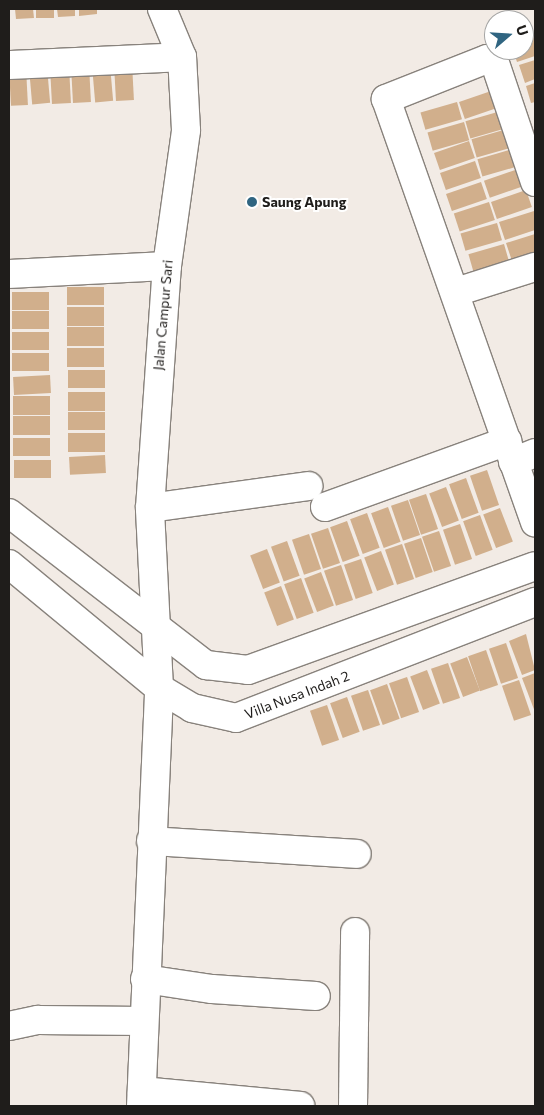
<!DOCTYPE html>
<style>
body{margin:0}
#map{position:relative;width:544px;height:1115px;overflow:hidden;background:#f2ebe5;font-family:Commissioner,sans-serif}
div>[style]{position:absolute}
.building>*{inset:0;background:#d1af8c;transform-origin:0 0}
.roads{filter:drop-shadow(1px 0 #88827c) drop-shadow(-1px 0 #88827c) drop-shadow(0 1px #88827c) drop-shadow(0 -1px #88827c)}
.minor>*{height:28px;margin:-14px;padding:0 14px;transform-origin:14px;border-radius:14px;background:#fff}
.dots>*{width:14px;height:14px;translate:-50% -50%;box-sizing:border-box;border:2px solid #fff;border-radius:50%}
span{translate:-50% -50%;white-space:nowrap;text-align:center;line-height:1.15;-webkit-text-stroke:4px #fff;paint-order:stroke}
.poi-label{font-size:14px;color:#1f1d1b;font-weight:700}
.left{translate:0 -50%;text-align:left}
.street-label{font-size:14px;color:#1f1d1b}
.frame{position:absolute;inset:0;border:10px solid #1f1d1b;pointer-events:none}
.north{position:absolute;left:484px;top:10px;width:50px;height:50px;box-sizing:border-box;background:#fff;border:1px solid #a5a5a4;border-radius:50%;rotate:71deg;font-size:14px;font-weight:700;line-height:20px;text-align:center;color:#1f1d1b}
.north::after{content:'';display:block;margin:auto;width:18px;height:22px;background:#306581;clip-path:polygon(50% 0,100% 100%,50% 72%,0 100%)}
</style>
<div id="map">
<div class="building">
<i style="clip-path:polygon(15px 9px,33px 9px,34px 18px,16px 19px)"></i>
<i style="left:36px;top:9px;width:18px;height:9px"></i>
<i style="clip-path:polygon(57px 9px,75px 9px,75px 16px,58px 17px)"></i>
<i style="clip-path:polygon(79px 9px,97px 9px,97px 14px,79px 16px)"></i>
<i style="clip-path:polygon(535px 37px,535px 56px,517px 62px,513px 50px,524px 50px,524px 41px)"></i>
<i style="clip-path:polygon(535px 60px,535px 79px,525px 83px,519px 65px)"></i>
<i style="left:132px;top:63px;width:37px;height:18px;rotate:87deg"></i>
<i style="left:89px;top:65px;width:37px;height:18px;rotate:87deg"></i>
<i style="left:110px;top:65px;width:36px;height:18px;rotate:85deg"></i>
<i style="left:69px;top:66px;width:37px;height:19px;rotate:87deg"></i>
<i style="left:47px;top:67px;width:36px;height:18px;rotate:85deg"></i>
<i style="left:26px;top:68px;width:37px;height:17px;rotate:87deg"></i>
<i style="clip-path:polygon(535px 83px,535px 102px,531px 103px,526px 86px)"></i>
<i style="left:494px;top:90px;width:18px;height:37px;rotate:71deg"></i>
<i style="left:457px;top:102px;width:18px;height:38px;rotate:74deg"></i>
<i style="left:501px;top:111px;width:18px;height:37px;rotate:74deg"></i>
<i style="left:464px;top:122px;width:19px;height:38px;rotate:74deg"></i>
<i style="left:507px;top:129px;width:19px;height:37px;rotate:74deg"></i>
<i style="left:469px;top:141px;width:18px;height:37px;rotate:71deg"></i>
<i style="left:513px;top:149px;width:18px;height:37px;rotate:74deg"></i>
<i style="left:475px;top:161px;width:18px;height:37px;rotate:71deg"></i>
<i style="left:518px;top:169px;width:18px;height:36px;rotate:71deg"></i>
<i style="left:481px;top:182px;width:18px;height:37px;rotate:71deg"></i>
<i style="left:526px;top:190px;width:18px;height:37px;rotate:71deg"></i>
<i style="left:489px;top:202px;width:19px;height:37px;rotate:72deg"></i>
<i style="clip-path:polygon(534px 211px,535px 230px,505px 240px,499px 222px)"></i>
<i style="left:497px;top:223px;width:18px;height:38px;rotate:74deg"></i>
<i style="clip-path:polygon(535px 234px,535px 253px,512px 261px,506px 243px)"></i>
<i style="left:504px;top:244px;width:18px;height:37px;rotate:74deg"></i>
<i style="left:104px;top:287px;width:18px;height:37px;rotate:90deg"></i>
<i style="left:12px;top:292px;width:37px;height:18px"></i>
<i style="left:67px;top:307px;width:37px;height:19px"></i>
<i style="left:49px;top:311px;width:18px;height:37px;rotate:90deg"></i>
<i style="left:104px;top:327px;width:19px;height:37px;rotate:90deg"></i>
<i style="left:12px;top:332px;width:37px;height:18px"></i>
<i style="left:104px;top:348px;width:19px;height:37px;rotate:90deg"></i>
<i style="left:49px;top:353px;width:18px;height:37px;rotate:90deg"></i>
<i style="left:105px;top:370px;width:18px;height:37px;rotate:90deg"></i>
<i style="left:50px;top:375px;width:18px;height:37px;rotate:87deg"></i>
<i style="left:68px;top:392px;width:37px;height:19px"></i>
<i style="left:13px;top:396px;width:37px;height:19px"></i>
<i style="left:105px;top:412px;width:18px;height:37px;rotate:90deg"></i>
<i style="left:50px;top:416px;width:19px;height:37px;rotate:90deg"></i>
<i style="left:105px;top:433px;width:19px;height:37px;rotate:90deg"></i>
<i style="left:50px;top:438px;width:18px;height:37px;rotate:90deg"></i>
<i style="left:105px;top:455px;width:18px;height:36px;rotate:87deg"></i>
<i style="left:51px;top:460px;width:18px;height:37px;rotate:90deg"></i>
<i style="left:487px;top:470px;width:37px;height:18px;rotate:71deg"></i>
<i style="left:466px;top:478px;width:37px;height:18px;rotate:70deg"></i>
<i style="left:446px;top:487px;width:36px;height:18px;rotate:69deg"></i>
<i style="left:426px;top:494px;width:37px;height:18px;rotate:71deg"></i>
<i style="left:408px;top:500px;width:37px;height:18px;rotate:71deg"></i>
<i style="left:388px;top:507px;width:37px;height:18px;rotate:70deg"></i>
<i style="left:500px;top:508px;width:36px;height:18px;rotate:69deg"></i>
<i style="left:367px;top:513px;width:37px;height:18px;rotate:70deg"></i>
<i style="left:480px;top:515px;width:37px;height:18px;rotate:70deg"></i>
<i style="left:347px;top:521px;width:37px;height:18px;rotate:70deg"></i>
<i style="left:460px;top:524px;width:37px;height:18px;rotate:71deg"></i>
<i style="left:328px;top:528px;width:37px;height:18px;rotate:71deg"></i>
<i style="left:439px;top:531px;width:37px;height:18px;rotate:71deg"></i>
<i style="left:309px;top:534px;width:37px;height:18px;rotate:71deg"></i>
<i style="left:421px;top:538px;width:36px;height:18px;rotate:71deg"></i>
<i style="left:287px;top:541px;width:37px;height:17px;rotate:70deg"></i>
<i style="left:402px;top:544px;width:37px;height:18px;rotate:71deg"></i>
<i style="left:267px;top:549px;width:36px;height:18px;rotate:69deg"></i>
<i style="left:381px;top:551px;width:36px;height:18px;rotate:69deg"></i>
<i style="left:361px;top:559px;width:36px;height:18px;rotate:71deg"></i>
<i style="left:341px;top:565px;width:37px;height:18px;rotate:71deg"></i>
<i style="left:321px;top:572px;width:36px;height:18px;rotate:69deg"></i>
<i style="left:301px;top:578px;width:37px;height:18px;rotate:70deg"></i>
<i style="left:281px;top:586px;width:36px;height:18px;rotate:69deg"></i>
<i style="clip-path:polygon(526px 634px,535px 670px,522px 675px,509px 641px)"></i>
<i style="left:506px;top:643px;width:37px;height:18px;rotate:71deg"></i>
<i style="left:486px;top:650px;width:37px;height:19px;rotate:71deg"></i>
<i style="left:467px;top:657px;width:36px;height:18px;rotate:69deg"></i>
<i style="left:448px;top:663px;width:37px;height:18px;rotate:71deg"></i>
<i style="left:427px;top:670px;width:36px;height:18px;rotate:69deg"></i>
<i style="clip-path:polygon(535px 673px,535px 712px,522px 678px)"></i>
<i style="left:407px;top:677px;width:37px;height:19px;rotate:71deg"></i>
<i style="left:519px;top:680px;width:37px;height:18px;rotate:71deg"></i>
<i style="left:387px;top:684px;width:37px;height:18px;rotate:70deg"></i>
<i style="left:368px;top:690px;width:37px;height:18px;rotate:71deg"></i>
<i style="left:347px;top:697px;width:37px;height:18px;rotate:70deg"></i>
<i style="left:327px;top:705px;width:37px;height:18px;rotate:71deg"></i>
</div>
<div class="roads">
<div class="minor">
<i style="left:9px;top:65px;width:173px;rotate:-2.6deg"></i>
<i style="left:535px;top:182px;width:129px;rotate:-108.6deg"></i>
<i style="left:494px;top:60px;width:7px;rotate:-172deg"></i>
<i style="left:487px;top:59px;width:109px;rotate:158.4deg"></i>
<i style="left:386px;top:99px;width:449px;rotate:70.6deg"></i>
<i style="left:9px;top:274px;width:158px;rotate:-2.9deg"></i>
<i style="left:456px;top:292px;width:83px;rotate:-17.6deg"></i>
<i style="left:513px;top:462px;width:24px;rotate:-22deg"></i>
<i style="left:325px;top:507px;width:194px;rotate:-19.9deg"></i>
<i style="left:150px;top:508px;width:160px;rotate:-7.9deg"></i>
<i style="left:9px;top:513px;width:249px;rotate:37.7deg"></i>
<i style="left:206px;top:665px;width:42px;rotate:6.8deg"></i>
<i style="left:248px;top:670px;width:305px;rotate:-19.9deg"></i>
<i style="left:9px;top:564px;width:195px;rotate:39.6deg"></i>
<i style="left:159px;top:688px;width:39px;rotate:31deg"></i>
<i style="left:192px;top:708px;width:45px;rotate:12.8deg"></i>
<i style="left:236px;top:718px;width:321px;rotate:-21.2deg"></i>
<i style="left:151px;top:841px;width:206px;rotate:3.6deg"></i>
<i style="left:145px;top:979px;width:68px;rotate:8.5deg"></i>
<i style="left:212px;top:989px;width:104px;rotate:3.9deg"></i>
<i style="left:9px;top:1026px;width:30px;rotate:-12deg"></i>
<i style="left:38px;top:1020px;width:106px;rotate:0.5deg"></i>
<i style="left:142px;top:1091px;width:159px;rotate:5.4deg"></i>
<i style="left:141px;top:1106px;width:418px;rotate:-87.5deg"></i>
<i style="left:159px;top:688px;width:180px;rotate:-92.9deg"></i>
<i style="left:150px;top:508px;width:243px;rotate:-86deg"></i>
<i style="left:167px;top:266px;width:137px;rotate:-82deg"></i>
<i style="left:186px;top:130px;width:73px;rotate:-93.1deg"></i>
<i style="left:182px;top:57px;width:52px;rotate:-112.6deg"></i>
<i style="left:353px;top:1106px;width:174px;rotate:-89.3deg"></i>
</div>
</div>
<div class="dots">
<i style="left:252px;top:202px;background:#306581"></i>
</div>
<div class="poi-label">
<span class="left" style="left:262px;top:202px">Saung Apung</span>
</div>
<div class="street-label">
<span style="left:163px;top:315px;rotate:-85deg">Jalan Campur Sari</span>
<span style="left:297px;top:695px;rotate:-21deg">Villa Nusa Indah 2</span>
</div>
<div class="frame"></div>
<div class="north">U</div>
</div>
